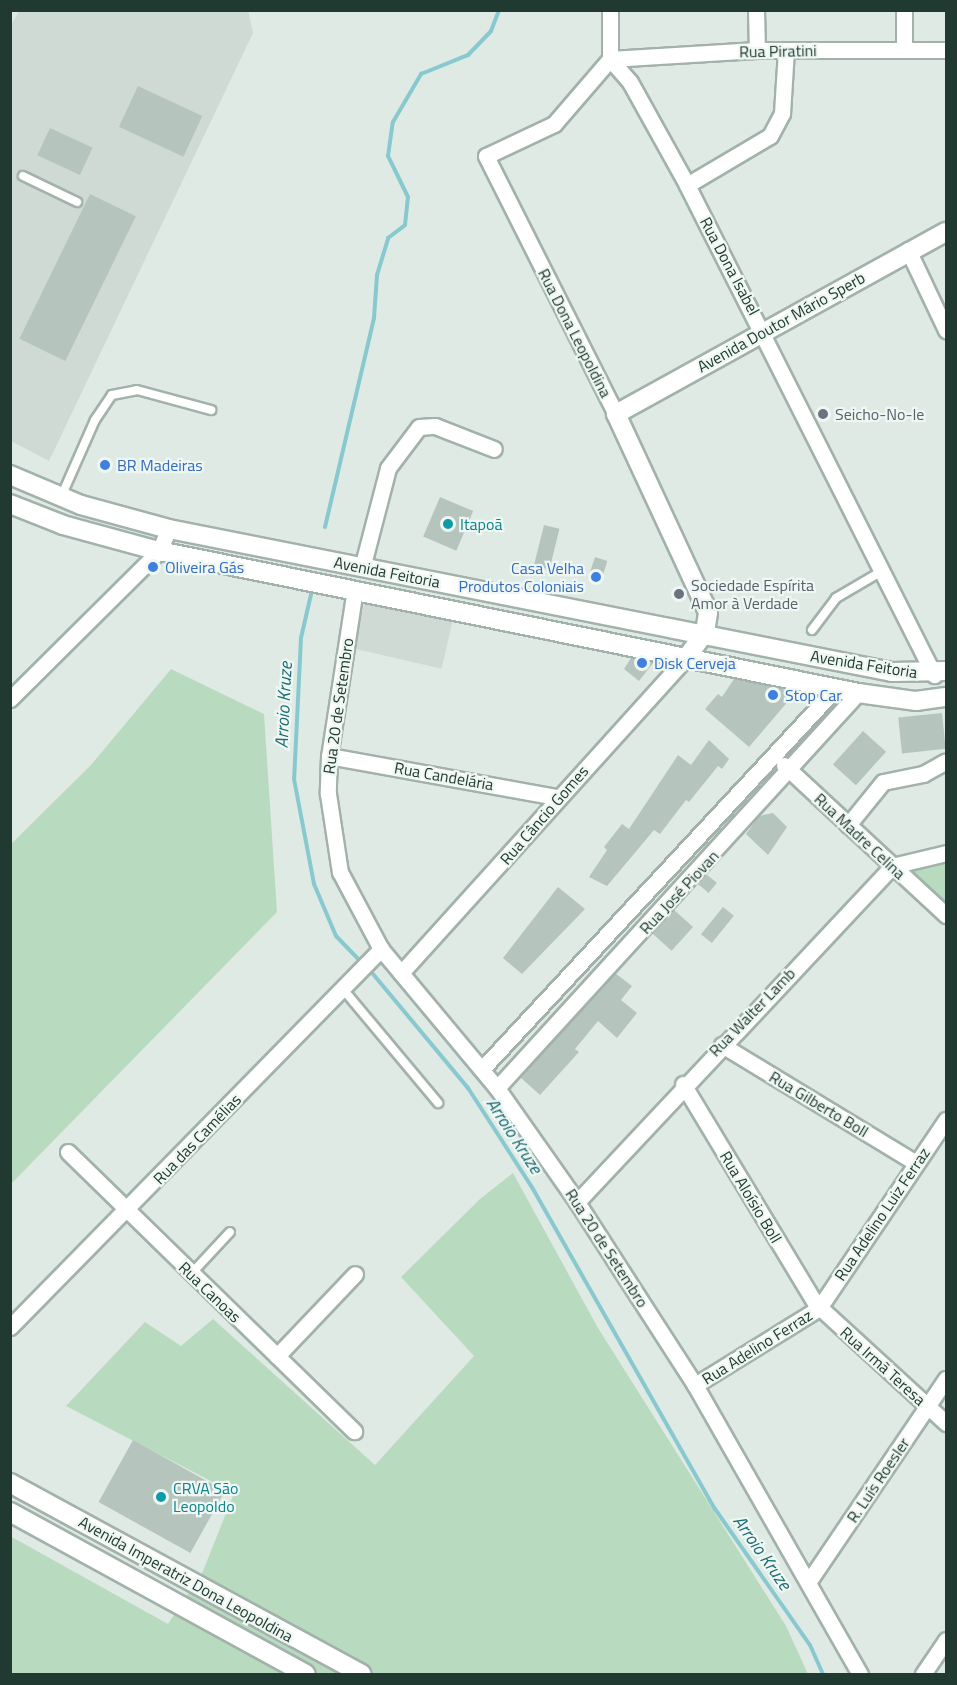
<!DOCTYPE html>
<meta charset="utf-8">
<style>
body{margin:0}
#map{position:relative;width:957px;height:1685px;overflow:hidden;background:#dfeae4;font-family:"Titillium Web",sans-serif}
div>[style]{position:absolute}
.built>*{inset:0;background:#cedad3;transform-origin:0 0}
.green>*{inset:0;background:#b8dbbf}
.stream>*{height:4px;margin:-2px;padding:0 2px;transform-origin:2px;border-radius:2px;background:#88c9cf}
.building>*{inset:0;background:#b5c5bd;transform-origin:0 0}
.roads{filter:drop-shadow(2px 0 #a2b2ab) drop-shadow(-2px 0 #a2b2ab) drop-shadow(0 2px #a2b2ab) drop-shadow(0 -2px #a2b2ab)}
.service>*{height:8px;margin:-4px;padding:0 4px;transform-origin:4px;border-radius:4px;background:#fff}
.minor>*{height:15px;margin:-7.5px;padding:0 7.5px;transform-origin:7.5px;border-radius:7.5px;background:#fff}
.tertiary>*{height:18px;margin:-9px;padding:0 9px;transform-origin:9px;border-radius:9px;background:#fff}
.secondary>*{height:18px;margin:-9px;padding:0 9px;transform-origin:9px;border-radius:9px;background:#fff}
.dots>*{width:16px;height:16px;translate:-50% -50%;box-sizing:border-box;border:3px solid #eff7f3;border-radius:50%}
span{translate:-50% -50%;white-space:nowrap;text-align:center;line-height:1.15;-webkit-text-stroke:4.5px #eff7f3;paint-order:stroke}
.street-label{font-size:16px;color:#213a31}
.worship-label{font-size:16px;color:#5b616d}
.left{translate:0 -50%;text-align:left}
.shop-label{font-size:16px;color:#366cbe}
.right{translate:-100% -50%;text-align:right}
.culture-label{font-size:16px;color:#0d838f}
.water-label{font-size:18px;color:#1c6c74;font-style:italic}
.frame{position:absolute;inset:0;border:12px solid #213a31;pointer-events:none}
</style>
<div id="map">
<div class="built">
<i style="clip-path:polygon(248px 10px,253px 33px,49px 461px,11px 441px,10px 27px,19px 11px)"></i>
<i style="left:366px;top:596px;width:90px;height:54px;rotate:13deg"></i>
</div>
<div class="green">
<i style="clip-path:polygon(171px 669px,264px 714px,277px 912px,11px 1184px,11px 844px,91px 765px)"></i>
<i style="clip-path:polygon(946px 858px,946px 904px,906px 867px)"></i>
<i style="clip-path:polygon(513px 1173px,598px 1328px,786px 1626px,808px 1674px,11px 1674px,10px 1536px,168px 1624px,203px 1571px,234px 1493px,66px 1406px,145px 1322px,181px 1346px,213px 1319px,375px 1465px,474px 1356px,401px 1277px,480px 1199px)"></i>
</div>
<div class="stream">
<i style="left:325px;top:527px;width:215px;rotate:-76.8deg"></i>
<i style="left:374px;top:318px;width:43px;rotate:-86deg"></i>
<i style="left:377px;top:275px;width:39px;rotate:-73deg"></i>
<i style="left:388px;top:238px;width:21px;rotate:-37deg"></i>
<i style="left:405px;top:225px;width:28px;rotate:-84deg"></i>
<i style="left:408px;top:197px;width:46px;rotate:-116deg"></i>
<i style="left:388px;top:156px;width:34px;rotate:-82deg"></i>
<i style="left:393px;top:122px;width:56px;rotate:-59.7deg"></i>
<i style="left:421px;top:74px;width:51px;rotate:-22deg"></i>
<i style="left:468px;top:55px;width:33px;rotate:-46deg"></i>
<i style="left:491px;top:31px;width:22px;rotate:-69deg"></i>
<i style="left:312px;top:590px;width:49px;rotate:102.9deg"></i>
<i style="left:301px;top:638px;width:141px;rotate:92.8deg"></i>
<i style="left:294px;top:779px;width:107px;rotate:79.2deg"></i>
<i style="left:314px;top:884px;width:56px;rotate:67.1deg"></i>
<i style="left:336px;top:936px;width:37px;rotate:46deg"></i>
<i style="left:368px;top:968px;width:156px;rotate:50.2deg"></i>
<i style="left:468px;top:1088px;width:120px;rotate:57.2deg"></i>
<i style="left:533px;top:1189px;width:368px;rotate:60.4deg"></i>
<i style="left:715px;top:1509px;width:166px;rotate:55.1deg"></i>
<i style="left:810px;top:1645px;width:32px;rotate:66deg"></i>
</div>
<div class="building">
<i style="left:138px;top:86px;width:71px;height:45px;rotate:25deg"></i>
<i style="left:50px;top:128px;width:47px;height:30px;rotate:25deg"></i>
<i style="left:90px;top:194px;width:51px;height:161px;rotate:26deg"></i>
<i style="left:440px;top:497px;width:36px;height:43px;rotate:23deg"></i>
<i style="left:544px;top:525px;width:16px;height:42px;rotate:14deg"></i>
<i style="left:595px;top:557px;width:13px;height:23px;rotate:18deg"></i>
<i style="clip-path:polygon(631px 658px,653px 663px,639px 681px,624px 669px)"></i>
<i style="clip-path:polygon(734px 679px,796px 692px,749px 747px,705px 709px,718px 694px,722px 697px)"></i>
<i style="left:942px;top:713px;width:36px;height:44px;rotate:84deg"></i>
<i style="left:863px;top:731px;width:31px;height:45px;rotate:42deg"></i>
<i style="clip-path:polygon(709px 740px,729px 759px,722px 769px,718px 766px,689px 802px,686px 800px,660px 834px,654px 830px,607px 886px,589px 877px,607px 850px,604px 847px,622px 824px,629px 829px,678px 755px,691px 765px)"></i>
<i style="clip-path:polygon(773px 813px,787px 827px,768px 855px,746px 834px,759px 816px)"></i>
<i style="left:706px;top:874px;width:14px;height:13px;rotate:39deg"></i>
<i style="clip-path:polygon(558px 887px,585px 909px,522px 974px,503px 958px)"></i>
<i style="left:723px;top:907px;width:14px;height:35px;rotate:39deg"></i>
<i style="left:673px;top:909px;width:27px;height:32px;rotate:42deg"></i>
<i style="clip-path:polygon(615px 973px,632px 986px,621px 1000px,637px 1013px,617px 1038px,598px 1021px,575px 1049px,579px 1052px,540px 1095px,520px 1077px)"></i>
<i style="left:133px;top:1440px;width:105px;height:71px;rotate:29deg"></i>
</div>
<div class="roads">
<div class="service">
<i style="left:23px;top:176px;width:60px;rotate:25.7deg"></i>
<i style="left:61px;top:497px;width:84px;rotate:-66.2deg"></i>
<i style="left:95px;top:420px;width:30px;rotate:-56deg"></i>
<i style="left:112px;top:395px;width:25px;rotate:-11deg"></i>
<i style="left:137px;top:390px;width:77px;rotate:15.1deg"></i>
<i style="left:812px;top:630px;width:40px;rotate:-53deg"></i>
<i style="left:836px;top:598px;width:53px;rotate:-30.4deg"></i>
<i style="left:342px;top:988px;width:150px;rotate:50.1deg"></i>
<i style="left:191px;top:1274px;width:57px;rotate:-47.1deg"></i>
</div>
<div class="minor">
<i style="left:756px;top:10px;width:40px;rotate:88.6deg"></i>
<i style="left:904px;top:50px;width:40px;rotate:-90deg"></i>
<i style="left:610px;top:59px;width:30px;rotate:49deg"></i>
<i style="left:630px;top:82px;width:118px;rotate:61deg"></i>
<i style="left:687px;top:185px;width:549px;rotate:63.25deg"></i>
<i style="left:610px;top:59px;width:86px;rotate:130.7deg"></i>
<i style="left:554px;top:124px;width:75px;rotate:154.8deg"></i>
<i style="left:486px;top:156px;width:289px;rotate:63.3deg"></i>
<i style="left:610px;top:59px;width:147px;rotate:-3.5deg"></i>
<i style="left:757px;top:50px;width:189px"></i>
<i style="left:610px;top:59px;width:49px;rotate:-90deg"></i>
<i style="left:687px;top:185px;width:96px;rotate:-30.6deg"></i>
<i style="left:770px;top:136px;width:26px;rotate:-62deg"></i>
<i style="left:782px;top:113px;width:63px;rotate:-86.4deg"></i>
<i style="left:908px;top:250px;width:89px;rotate:64.6deg"></i>
<i style="left:362px;top:568px;width:103px;rotate:-75.4deg"></i>
<i style="left:388px;top:468px;width:51px;rotate:-52.9deg"></i>
<i style="left:419px;top:427px;width:16px;rotate:-4deg"></i>
<i style="left:435px;top:426px;width:63px;rotate:21.3deg"></i>
<i style="left:355px;top:589px;width:169px;rotate:98.8deg"></i>
<i style="left:329px;top:756px;width:38px;rotate:92deg"></i>
<i style="left:328px;top:794px;width:79px;rotate:81.3deg"></i>
<i style="left:340px;top:872px;width:87px;rotate:62deg"></i>
<i style="left:381px;top:949px;width:181px;rotate:50.2deg"></i>
<i style="left:497px;top:1088px;width:139px;rotate:54.9deg"></i>
<i style="left:577px;top:1202px;width:218px;rotate:57.2deg"></i>
<i style="left:695px;top:1385px;width:333px;rotate:60.3deg"></i>
<i style="left:10px;top:699px;width:210px;rotate:-44.8deg"></i>
<i style="left:159px;top:551px;width:24px;rotate:-66deg"></i>
<i style="left:329px;top:756px;width:233px;rotate:10.2deg"></i>
<i style="left:784px;top:765px;width:221px;rotate:42.8deg"></i>
<i style="left:848px;top:825px;width:55px;rotate:-50.9deg"></i>
<i style="left:883px;top:782px;width:41px;rotate:-11.3deg"></i>
<i style="left:923px;top:774px;width:26px;rotate:-29deg"></i>
<i style="left:401px;top:973px;width:426px;rotate:-47.9deg"></i>
<i style="left:722px;top:1045px;width:227px;rotate:31.3deg"></i>
<i style="left:482px;top:1069px;width:520px;rotate:-47.1deg"></i>
<i style="left:683px;top:1084px;width:256px;rotate:58.9deg"></i>
<i style="left:815px;top:1303px;width:178px;rotate:42.5deg"></i>
<i style="left:497px;top:1088px;width:535px;rotate:-47.58deg"></i>
<i style="left:68px;top:1152px;width:400px;rotate:44.3deg"></i>
<i style="left:577px;top:1202px;width:461px;rotate:-46.8deg"></i>
<i style="left:892px;top:866px;width:56px;rotate:-13.5deg"></i>
<i style="left:10px;top:1327px;width:530px;rotate:-45.54deg"></i>
<i style="left:277px;top:1356px;width:113px;rotate:-46.4deg"></i>
<i style="left:695px;top:1385px;width:146px;rotate:-31.8deg"></i>
<i style="left:819px;top:1308px;width:227px;rotate:-56deg"></i>
<i style="left:809px;top:1581px;width:244px;rotate:-55.9deg"></i>
<i style="left:923px;top:1674px;width:41px;rotate:-55.9deg"></i>
</div>
<div class="tertiary">
<i style="left:687px;top:657px;width:31px;rotate:-54deg"></i>
<i style="left:705px;top:632px;width:20px;rotate:-81deg"></i>
<i style="left:708px;top:612px;width:218px;rotate:-114.9deg"></i>
<i style="left:616px;top:414px;width:377px;rotate:-28.9deg"></i>
</div>
<div class="secondary">
<i style="left:10px;top:475px;width:77px;rotate:22.9deg"></i>
<i style="left:81px;top:505px;width:91px;rotate:15.3deg"></i>
<i style="left:169px;top:529px;width:737px;rotate:11.19deg"></i>
<i style="left:892px;top:672px;width:54px;rotate:-1.1deg"></i>
<i style="left:10px;top:504px;width:57px;rotate:21.6deg"></i>
<i style="left:63px;top:525px;width:99px;rotate:15.2deg"></i>
<i style="left:159px;top:551px;width:713px;rotate:11.48deg"></i>
<i style="left:858px;top:693px;width:59px;rotate:7.9deg"></i>
<i style="left:916px;top:701px;width:30px;rotate:-8deg"></i>
<i style="left:10px;top:1483px;width:400px;rotate:28.5deg"></i>
<i style="left:10px;top:1512px;width:337px;rotate:28.7deg"></i>
</div>
</div>
<div class="dots">
<i style="left:823px;top:414px;background:#6b7280"></i>
<i style="left:105px;top:465px;background:#3f7fe0"></i>
<i style="left:448px;top:524px;background:#0f9aa8"></i>
<i style="left:153px;top:567px;background:#3f7fe0"></i>
<i style="left:596px;top:577px;background:#3f7fe0"></i>
<i style="left:679px;top:594px;background:#6b7280"></i>
<i style="left:642px;top:663px;background:#3f7fe0"></i>
<i style="left:773px;top:695px;background:#3f7fe0"></i>
<i style="left:161px;top:1497px;background:#0f9aa8"></i>
</div>
<div class="street-label">
<span style="left:778px;top:51px;rotate:-1deg">Rua Piratini</span>
<span style="left:730px;top:266px;rotate:62deg">Rua Dona Isabel</span>
<span style="left:781px;top:322px;rotate:-29deg">Avenida Doutor Mário Sperb</span>
<span style="left:575px;top:333px;rotate:63deg">Rua Dona Leopoldina</span>
<span style="left:387px;top:572px;rotate:11deg">Avenida Feitoria</span>
<span style="left:864px;top:664px;rotate:9deg">Avenida Feitoria</span>
<span style="left:338px;top:706px;rotate:-82deg">Rua 20 de Setembro</span>
<span style="left:444px;top:776px;rotate:10deg">Rua Candelária</span>
<span style="left:544px;top:815px;rotate:-49deg">Rua Câncio Gomes</span>
<span style="left:860px;top:836px;rotate:43deg">Rua Madre Celina</span>
<span style="left:679px;top:892px;rotate:-47deg">Rua José Piovan</span>
<span style="left:752px;top:1012px;rotate:-46deg">Rua Walter Lamb</span>
<span style="left:819px;top:1104px;rotate:31deg">Rua Gilberto Boll</span>
<span style="left:197px;top:1139px;rotate:-46deg">Rua das Camélias</span>
<span style="left:751px;top:1197px;rotate:59deg">Rua Aloísio Boll</span>
<span style="left:882px;top:1214px;rotate:-56deg">Rua Adelino Luiz Ferraz</span>
<span style="left:607px;top:1248px;rotate:57deg">Rua 20 de Setembro</span>
<span style="left:210px;top:1292px;rotate:44deg">Rua Canoas</span>
<span style="left:757px;top:1347px;rotate:-32deg">Rua Adelino Ferraz</span>
<span style="left:883px;top:1366px;rotate:42deg">Rua Irmã Teresa</span>
<span style="left:878px;top:1480px;rotate:-56deg">R. Luís Roesler</span>
<span style="left:186px;top:1579px;rotate:29deg">Avenida Imperatriz Dona Leopoldina</span>
</div>
<div class="worship-label">
<span class="left" style="left:835px;top:414px">Seicho-No-Ie</span>
<span class="left" style="left:691px;top:594px">Sociedade Espírita<br>Amor à Verdade</span>
</div>
<div class="shop-label">
<span class="left" style="left:117px;top:465px">BR Madeiras</span>
<span class="left" style="left:165px;top:567px">Oliveira Gás</span>
<span class="right" style="left:584px;top:577px">Casa Velha<br>Produtos Coloniais</span>
<span class="left" style="left:654px;top:663px">Disk Cerveja</span>
<span class="left" style="left:785px;top:695px">Stop Car</span>
</div>
<div class="culture-label">
<span class="left" style="left:460px;top:524px">Itapoã</span>
<span class="left" style="left:173px;top:1497px">CRVA São<br>Leopoldo</span>
</div>
<div class="water-label">
<span style="left:284px;top:705px;rotate:-87deg">Arroio Kruze</span>
<span style="left:514px;top:1136px;rotate:57deg">Arroio Kruze</span>
<span style="left:762px;top:1553px;rotate:55deg">Arroio Kruze</span>
</div>
<div class="frame"></div>
</div>
